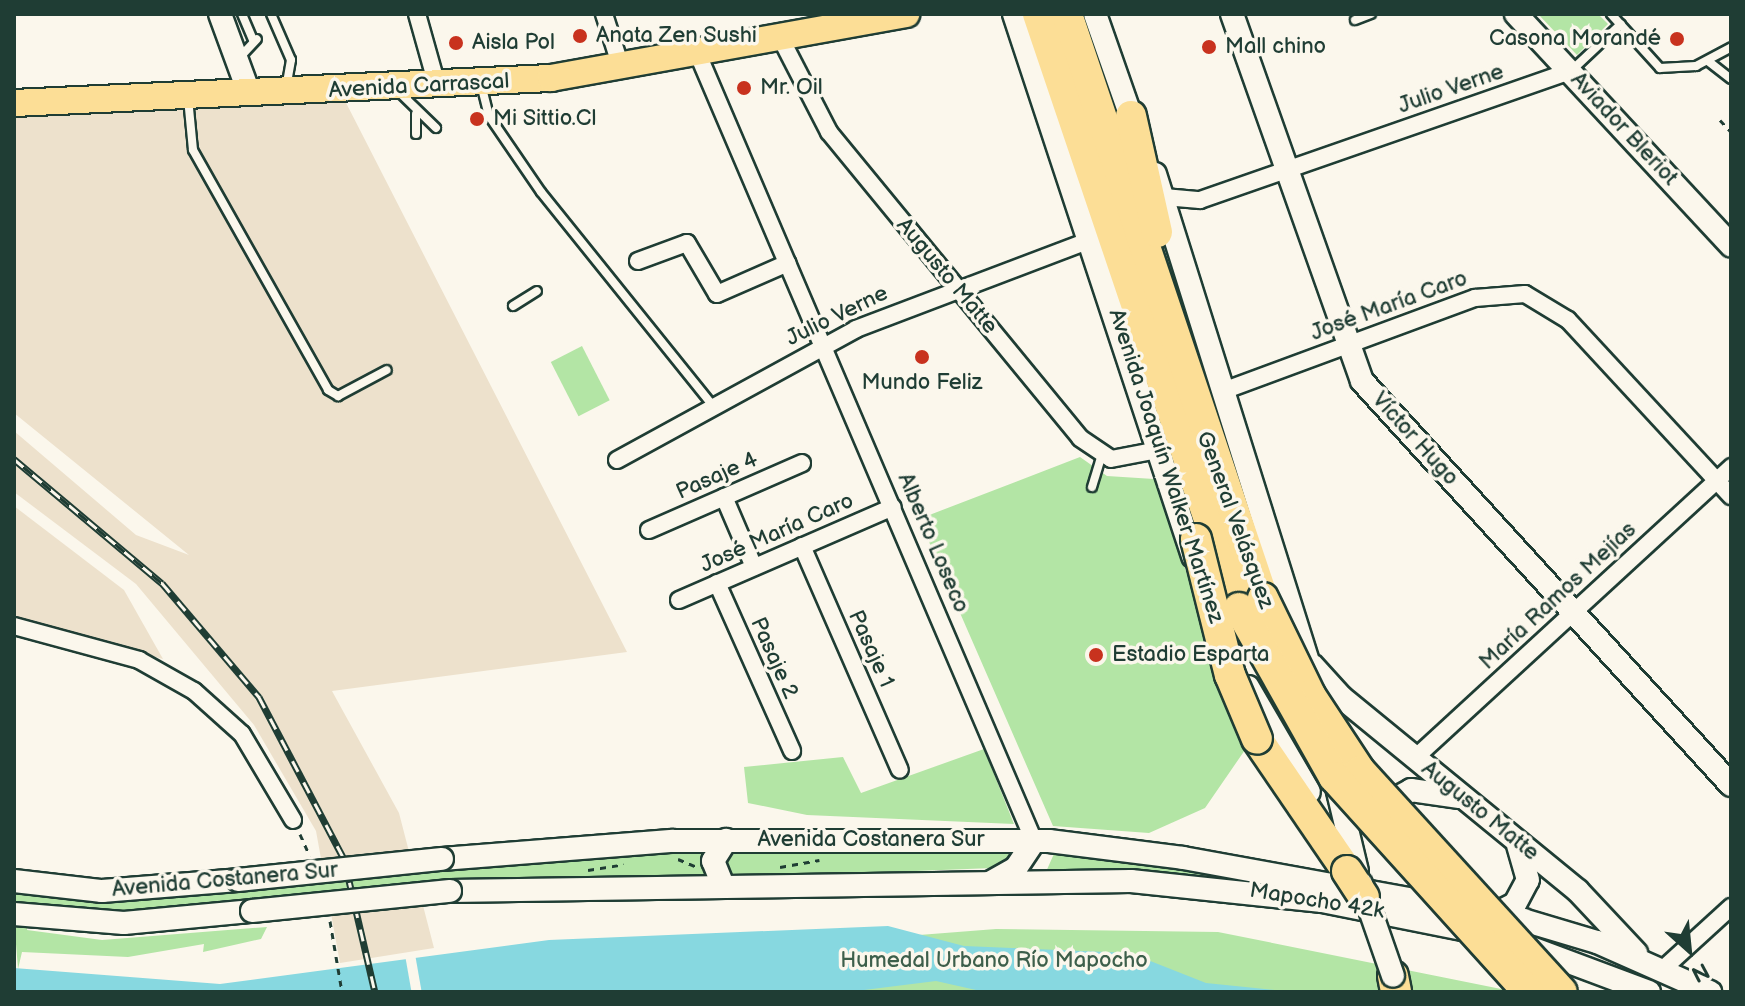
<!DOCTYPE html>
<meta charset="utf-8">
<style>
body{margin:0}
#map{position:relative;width:1745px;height:1006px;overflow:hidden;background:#fbf7ec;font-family:"Balsamiq Sans",sans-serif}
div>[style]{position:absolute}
.built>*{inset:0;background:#ede1cc}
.green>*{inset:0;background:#b3e5a5;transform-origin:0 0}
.water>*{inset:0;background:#87d8e0}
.pier>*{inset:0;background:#fbf7ec;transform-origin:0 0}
.path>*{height:3px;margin-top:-1.5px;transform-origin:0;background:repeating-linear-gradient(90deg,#1f3d34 0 6px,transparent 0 12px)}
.roads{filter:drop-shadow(2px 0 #1f3d34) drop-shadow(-2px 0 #1f3d34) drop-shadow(0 2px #1f3d34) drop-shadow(0 -2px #1f3d34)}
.lane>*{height:8px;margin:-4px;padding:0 4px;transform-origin:4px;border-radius:4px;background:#fbf7ec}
.street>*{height:16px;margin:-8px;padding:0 8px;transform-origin:8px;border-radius:8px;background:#fbf7ec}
.secondary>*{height:22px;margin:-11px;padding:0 11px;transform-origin:11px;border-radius:11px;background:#fbf7ec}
.primary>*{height:26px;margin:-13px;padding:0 13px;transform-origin:13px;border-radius:13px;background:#fcde96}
.highway>*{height:30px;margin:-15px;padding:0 15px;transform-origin:15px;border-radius:15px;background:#fcde96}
.rail>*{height:7px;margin-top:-3.5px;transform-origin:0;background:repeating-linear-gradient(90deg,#fbf7ec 0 12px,#1f3d34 0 24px);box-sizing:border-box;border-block:2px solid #1f3d34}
.bridges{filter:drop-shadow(2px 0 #1f3d34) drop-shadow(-2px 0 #1f3d34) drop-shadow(0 2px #1f3d34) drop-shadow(0 -2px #1f3d34)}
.secondary-bridge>*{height:22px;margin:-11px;padding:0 11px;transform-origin:11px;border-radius:11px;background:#fbf7ec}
.highway-bridge>*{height:30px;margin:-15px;padding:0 15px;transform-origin:15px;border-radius:15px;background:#fcde96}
.dots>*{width:22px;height:22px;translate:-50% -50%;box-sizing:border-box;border:4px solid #fbf7ec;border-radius:50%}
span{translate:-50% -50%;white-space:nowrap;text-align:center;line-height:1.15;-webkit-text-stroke:7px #fbf7ec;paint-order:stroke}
.poi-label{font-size:22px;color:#1f3d34}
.left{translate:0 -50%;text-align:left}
.right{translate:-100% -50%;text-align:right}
.street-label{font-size:22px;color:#1f3d34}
.park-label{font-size:22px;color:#3d5f4b}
.frame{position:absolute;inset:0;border:16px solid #1f3d34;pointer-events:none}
.north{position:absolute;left:1649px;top:910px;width:80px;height:80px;-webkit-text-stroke:6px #fbf7ec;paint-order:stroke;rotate:153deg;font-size:22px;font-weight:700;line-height:32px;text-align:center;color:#1f3d34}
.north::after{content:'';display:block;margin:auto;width:28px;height:36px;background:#1f3d34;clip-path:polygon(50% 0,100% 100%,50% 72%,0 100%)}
</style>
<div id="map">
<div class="built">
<i style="clip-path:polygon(341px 93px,627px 652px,332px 691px,399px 813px,434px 948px,340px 963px,316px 831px,254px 725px,136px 584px,14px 492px,14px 431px,136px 535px,189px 555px,14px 413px,14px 118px)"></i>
<i style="clip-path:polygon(14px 506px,124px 590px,163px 659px,14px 617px)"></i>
</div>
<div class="green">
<i style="clip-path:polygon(1538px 14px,1598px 14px,1608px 24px,1577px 55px)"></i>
<i style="left:582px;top:346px;width:61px;height:35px;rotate:63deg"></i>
<i style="clip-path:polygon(1080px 457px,1107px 476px,1154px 479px,1247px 747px,1205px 808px,1149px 833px,1053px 826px,919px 519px)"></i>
<i style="clip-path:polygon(984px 749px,1014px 824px,807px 815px,748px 803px,744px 767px,843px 757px,861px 793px)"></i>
<i style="clip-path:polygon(708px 845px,710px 876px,531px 877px,142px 916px,14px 905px,14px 889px)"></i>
<i style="clip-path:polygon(1057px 847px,1324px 888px,1216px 876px,1045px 874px)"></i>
<i style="clip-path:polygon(1021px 848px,993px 868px,734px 878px,724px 868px,735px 852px)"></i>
<i style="clip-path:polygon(14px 919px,28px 923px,27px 930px,102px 940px,267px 927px,261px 939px,203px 952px,204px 944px,128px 957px,22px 952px,18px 969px)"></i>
<i style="clip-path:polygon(996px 929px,1218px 932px,1516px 992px,14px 992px,198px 991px)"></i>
</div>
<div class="water">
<i style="clip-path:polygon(888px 926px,964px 946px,1130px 953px,1206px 983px,1294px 992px,985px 992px,936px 981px,848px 992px,14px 992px,14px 968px,220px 984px,549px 940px)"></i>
</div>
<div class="pier">
<i style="left:415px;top:954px;width:39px;height:10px;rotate:80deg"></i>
</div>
<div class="path">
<i style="left:1720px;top:120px;width:16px;rotate:47deg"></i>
<i style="left:300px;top:834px;width:24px;rotate:66deg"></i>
<i style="left:678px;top:859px;width:21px;rotate:23deg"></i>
<i style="left:780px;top:867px;width:40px;rotate:-10deg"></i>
<i style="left:588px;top:870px;width:36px;rotate:-9deg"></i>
<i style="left:330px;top:921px;width:72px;rotate:80.4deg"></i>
</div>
<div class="roads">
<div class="lane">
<i style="left:242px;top:14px;width:28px;rotate:67deg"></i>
<i style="left:271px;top:14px;width:50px;rotate:66.5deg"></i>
<i style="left:291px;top:60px;width:27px;rotate:100deg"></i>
<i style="left:1611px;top:14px;width:73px;rotate:47.8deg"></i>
<i style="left:1660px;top:68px;width:36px;rotate:-3deg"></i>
<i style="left:1696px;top:66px;width:40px;rotate:-28deg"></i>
<i style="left:1355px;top:20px;width:17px;rotate:-21deg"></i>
<i style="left:241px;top:56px;width:23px;rotate:-47deg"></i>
<i style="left:1708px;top:61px;width:29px;rotate:38deg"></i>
<i style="left:1572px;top:70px;width:67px;rotate:-43.2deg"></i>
<i style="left:481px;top:84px;width:33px;rotate:76deg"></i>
<i style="left:489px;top:116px;width:92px;rotate:55.6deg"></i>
<i style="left:541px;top:192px;width:275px;rotate:51.2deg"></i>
<i style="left:398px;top:91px;width:53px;rotate:44.2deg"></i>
<i style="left:188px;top:98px;width:52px;rotate:84.5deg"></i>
<i style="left:193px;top:150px;width:275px;rotate:60.6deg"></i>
<i style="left:328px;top:390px;width:12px;rotate:31deg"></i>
<i style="left:338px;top:396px;width:55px;rotate:-28deg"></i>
<i style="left:416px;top:134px;width:20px;rotate:-90deg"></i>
<i style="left:513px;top:306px;width:28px;rotate:-32deg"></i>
<i style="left:1092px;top:487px;width:34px;rotate:-73deg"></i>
</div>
<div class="street">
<i style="left:417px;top:14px;width:74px;rotate:74.3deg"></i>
<i style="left:604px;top:14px;width:56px;rotate:72.2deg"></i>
<i style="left:779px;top:35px;width:109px;rotate:62.7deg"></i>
<i style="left:829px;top:132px;width:396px;rotate:50.6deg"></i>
<i style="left:1080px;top:438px;width:37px;rotate:34deg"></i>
<i style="left:1111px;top:459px;width:48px;rotate:-10.8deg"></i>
<i style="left:697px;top:52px;width:858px;rotate:66.87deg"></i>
<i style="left:1164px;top:197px;width:36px;rotate:5deg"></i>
<i style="left:1200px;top:200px;width:393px;rotate:-19.2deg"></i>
<i style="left:638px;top:261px;width:52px;rotate:-20.2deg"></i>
<i style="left:687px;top:243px;width:59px;rotate:59.5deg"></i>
<i style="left:717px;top:294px;width:77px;rotate:-23.6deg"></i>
<i style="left:1223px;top:391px;width:269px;rotate:-20.3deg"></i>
<i style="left:1475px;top:298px;width:50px;rotate:-4.6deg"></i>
<i style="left:1525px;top:294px;width:50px;rotate:31.2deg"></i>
<i style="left:1568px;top:320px;width:240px;rotate:47.2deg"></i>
<i style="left:617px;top:460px;width:273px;rotate:-28.7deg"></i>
<i style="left:856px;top:329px;width:250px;rotate:-20.8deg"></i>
<i style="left:724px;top:497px;width:76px;rotate:66.8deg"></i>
<i style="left:649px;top:530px;width:167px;rotate:-23.6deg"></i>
<i style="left:802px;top:546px;width:244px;rotate:66.4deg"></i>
<i style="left:717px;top:583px;width:184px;rotate:65.9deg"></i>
<i style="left:679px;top:600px;width:233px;rotate:-23.5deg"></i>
<i style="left:14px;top:626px;width:130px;rotate:15.2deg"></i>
<i style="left:139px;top:660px;width:63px;rotate:29.4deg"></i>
<i style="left:194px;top:691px;width:64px;rotate:41.9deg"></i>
<i style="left:242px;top:734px;width:100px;rotate:59.3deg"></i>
<i style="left:1415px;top:758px;width:430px;rotate:-42.6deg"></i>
<i style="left:1663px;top:969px;width:92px;rotate:-42.4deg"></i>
</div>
<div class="secondary">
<i style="left:220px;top:14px;width:84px;rotate:69.8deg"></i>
<i style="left:1014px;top:14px;width:571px;rotate:71.72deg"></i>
<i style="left:1095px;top:14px;width:121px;rotate:70.7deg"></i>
<i style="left:1232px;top:14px;width:389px;rotate:70.5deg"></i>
<i style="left:1362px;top:381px;width:547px;rotate:47.59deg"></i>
<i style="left:1516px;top:14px;width:316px;rotate:47.1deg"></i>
<i style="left:1155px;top:174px;width:538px;rotate:72.58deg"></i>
<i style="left:1313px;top:666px;width:42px;rotate:47.9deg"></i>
<i style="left:1341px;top:697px;width:306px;rotate:39.3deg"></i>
<i style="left:1578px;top:891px;width:85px;rotate:46.9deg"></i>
<i style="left:1248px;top:687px;width:121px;rotate:59.8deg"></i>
<i style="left:1335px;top:779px;width:95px;rotate:76.6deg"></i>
<i style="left:1376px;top:809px;width:40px;rotate:-28deg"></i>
<i style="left:1411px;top:790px;width:49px;rotate:8.3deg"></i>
<i style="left:442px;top:859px;width:232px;rotate:-4.5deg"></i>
<i style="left:673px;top:841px;width:376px"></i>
<i style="left:1049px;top:841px;width:135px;rotate:7.2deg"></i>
<i style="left:1183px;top:858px;width:346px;rotate:10.3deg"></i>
<i style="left:1523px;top:920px;width:77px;rotate:16.6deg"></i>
<i style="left:1597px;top:942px;width:124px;rotate:23.9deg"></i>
<i style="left:14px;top:881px;width:89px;rotate:6.5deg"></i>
<i style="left:102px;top:891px;width:136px;rotate:-4.6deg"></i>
<i style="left:991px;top:882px;width:29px;rotate:-29deg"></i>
<i style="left:1016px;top:868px;width:32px;rotate:-56deg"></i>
<i style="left:722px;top:883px;width:24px;rotate:-112deg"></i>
<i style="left:713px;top:861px;width:25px;rotate:-58deg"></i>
<i style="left:450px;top:891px;width:681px;rotate:-0.84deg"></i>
<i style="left:1131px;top:881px;width:192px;rotate:6deg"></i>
<i style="left:1322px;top:901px;width:158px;rotate:11.3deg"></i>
<i style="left:14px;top:914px;width:110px;rotate:4.7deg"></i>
<i style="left:124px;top:923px;width:129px;rotate:-5.4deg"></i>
<i style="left:1495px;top:914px;width:22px;rotate:-27deg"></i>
<i style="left:1515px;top:904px;width:27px;rotate:-62deg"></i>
<i style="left:1528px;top:880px;width:36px;rotate:-106deg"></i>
<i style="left:1518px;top:943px;width:140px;rotate:20.5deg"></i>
</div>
<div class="primary">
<i style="left:14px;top:103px;width:538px;rotate:-2.67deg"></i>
<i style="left:551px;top:78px;width:361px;rotate:-10.2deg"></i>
</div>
<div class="highway">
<i style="left:1038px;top:14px;width:627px;rotate:71.31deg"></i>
<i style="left:1067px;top:14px;width:616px;rotate:71.45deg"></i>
<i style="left:1131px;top:116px;width:119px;rotate:77.4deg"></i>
<i style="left:1257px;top:739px;width:160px;rotate:55.7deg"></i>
<i style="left:1393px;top:976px;width:16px;rotate:79deg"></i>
</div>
</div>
<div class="rail">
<i style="left:14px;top:459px;width:193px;rotate:40deg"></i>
<i style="left:162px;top:583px;width:150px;rotate:49.6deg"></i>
<i style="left:259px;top:697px;width:183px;rotate:62.3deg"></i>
<i style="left:344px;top:859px;width:137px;rotate:76.9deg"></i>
</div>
<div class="bridges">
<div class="secondary-bridge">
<i style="left:238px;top:880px;width:205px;rotate:-5.9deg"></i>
<i style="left:1361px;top:884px;width:97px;rotate:70.8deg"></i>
<i style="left:252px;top:911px;width:199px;rotate:-5.8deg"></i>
</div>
<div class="highway-bridge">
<i style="left:1196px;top:539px;width:140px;rotate:76deg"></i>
<i style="left:1230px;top:675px;width:69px;rotate:67.1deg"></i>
<i style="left:1263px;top:598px;width:108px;rotate:64.1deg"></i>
<i style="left:1310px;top:695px;width:91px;rotate:56.7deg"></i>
<i style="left:1360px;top:771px;width:299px;rotate:47.6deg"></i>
<i style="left:1239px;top:608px;width:194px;rotate:60.7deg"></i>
<i style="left:1334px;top:777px;width:290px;rotate:47.9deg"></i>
<i style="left:1347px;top:871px;width:31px;rotate:57deg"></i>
</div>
</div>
<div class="dots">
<i style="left:580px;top:36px;background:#c8321e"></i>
<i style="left:1677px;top:39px;background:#c8321e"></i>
<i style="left:456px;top:43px;background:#c8321e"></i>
<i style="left:1209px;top:47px;background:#c8321e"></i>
<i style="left:744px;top:88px;background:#c8321e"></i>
<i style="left:477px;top:119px;background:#c8321e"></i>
<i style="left:922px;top:357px;background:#c8321e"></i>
<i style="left:1096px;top:655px;background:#c8321e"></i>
</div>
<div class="poi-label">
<span class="left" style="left:596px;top:36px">Anata Zen Sushi</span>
<span class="right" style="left:1661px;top:39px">Casona Morandé</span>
<span class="left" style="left:472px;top:43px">Aisla Pol</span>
<span class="left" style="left:1225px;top:47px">Mall chino</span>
<span class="left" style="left:760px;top:88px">Mr. Oil</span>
<span class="left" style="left:493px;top:119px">Mi Sittio.Cl</span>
<span style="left:922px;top:383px">Mundo Feliz</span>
<span class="left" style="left:1112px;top:655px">Estadio Esparta</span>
</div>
<div class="street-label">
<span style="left:419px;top:86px;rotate:-3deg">Avenida Carrascal</span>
<span style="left:1451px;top:89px;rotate:-19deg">Julio Verne</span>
<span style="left:1624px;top:129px;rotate:47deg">Aviador Bleriot</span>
<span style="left:947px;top:276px;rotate:50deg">Augusto Matte</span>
<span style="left:1389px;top:306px;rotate:-20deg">José María Caro</span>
<span style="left:837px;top:316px;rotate:-26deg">Julio Verne</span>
<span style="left:1415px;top:439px;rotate:48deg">Víctor Hugo</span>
<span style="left:1166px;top:466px;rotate:72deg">Avenida Joaquín Walker Martínez</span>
<span style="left:717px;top:476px;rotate:-24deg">Pasaje 4</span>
<span style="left:1235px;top:520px;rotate:70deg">General Velásquez</span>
<span style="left:777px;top:533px;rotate:-24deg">José María Caro</span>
<span style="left:933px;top:543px;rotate:67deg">Alberto Loseco</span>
<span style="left:1558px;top:596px;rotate:-43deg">María Ramos Mejías</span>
<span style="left:871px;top:649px;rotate:66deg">Pasaje 1</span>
<span style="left:774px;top:658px;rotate:66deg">Pasaje 2</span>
<span style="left:1480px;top:811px;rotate:39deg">Augusto Matte</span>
<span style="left:871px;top:840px">Avenida Costanera Sur</span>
<span style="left:225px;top:880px;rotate:-5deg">Avenida Costanera Sur</span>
<span style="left:1317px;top:901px;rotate:9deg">Mapocho 42k</span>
</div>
<div class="park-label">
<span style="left:994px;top:961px">Humedal Urbano Río Mapocho</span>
</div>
<div class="frame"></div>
<div class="north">N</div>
</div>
